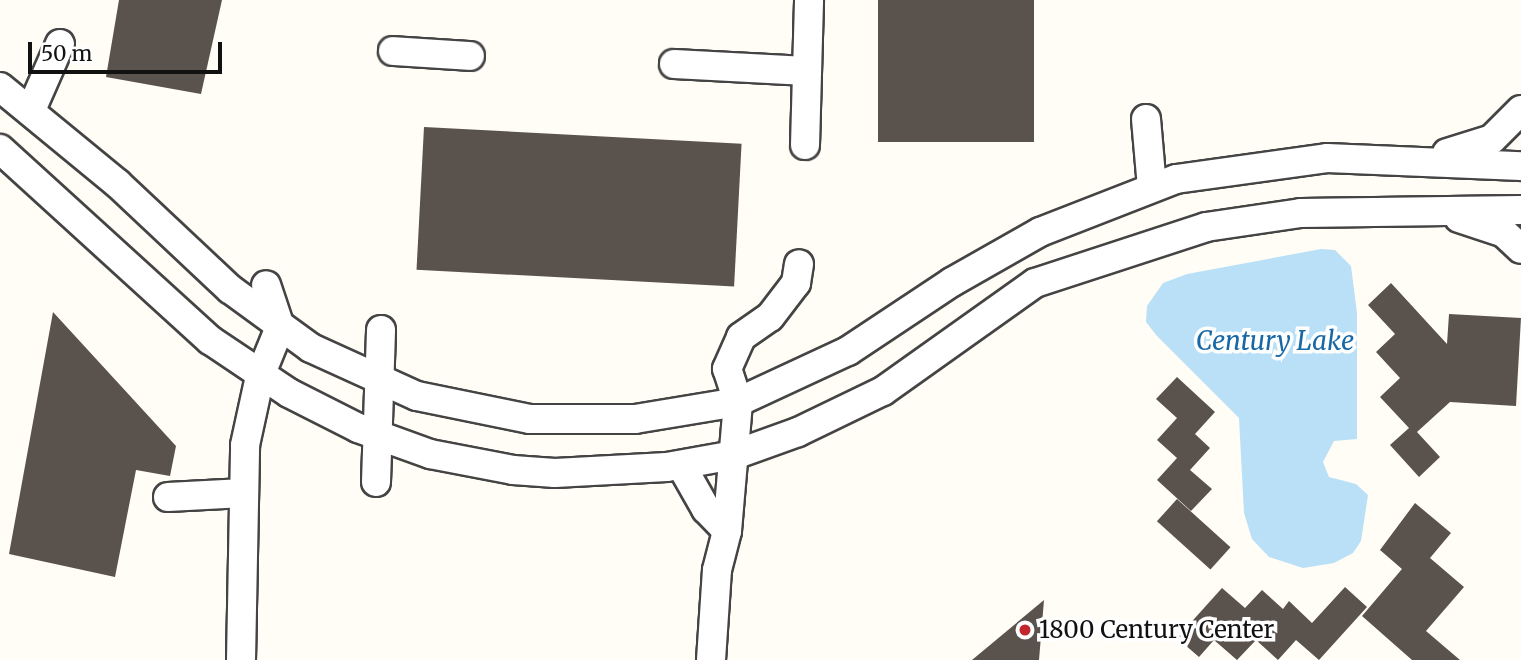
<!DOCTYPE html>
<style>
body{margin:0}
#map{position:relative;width:1521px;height:660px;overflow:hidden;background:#fffdf5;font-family:Merriweather,serif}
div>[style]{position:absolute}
.water>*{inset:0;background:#b9e0f7}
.building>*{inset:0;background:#5a524d;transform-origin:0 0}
.roads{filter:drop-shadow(2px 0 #444) drop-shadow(-2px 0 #444) drop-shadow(0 2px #444) drop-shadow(0 -2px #444)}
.minor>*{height:28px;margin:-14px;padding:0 14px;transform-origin:14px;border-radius:14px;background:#fff}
.dots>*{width:19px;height:19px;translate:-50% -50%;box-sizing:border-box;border:4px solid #fff;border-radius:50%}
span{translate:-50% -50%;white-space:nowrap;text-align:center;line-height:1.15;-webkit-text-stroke:7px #fff;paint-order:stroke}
.poi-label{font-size:24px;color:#111}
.left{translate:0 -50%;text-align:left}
.water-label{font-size:26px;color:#1768a6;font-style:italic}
.scale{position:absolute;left:28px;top:42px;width:194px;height:32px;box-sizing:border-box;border:4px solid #111;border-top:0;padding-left:9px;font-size:21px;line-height:24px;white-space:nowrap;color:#111;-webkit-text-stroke:5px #fff;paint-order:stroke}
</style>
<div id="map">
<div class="water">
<i style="clip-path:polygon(1321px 249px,1335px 250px,1351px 266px,1357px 313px,1357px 439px,1334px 441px,1323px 462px,1329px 477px,1356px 484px,1368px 495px,1361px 541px,1353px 553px,1334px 563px,1303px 568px,1269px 557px,1252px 539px,1244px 513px,1239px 418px,1157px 336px,1146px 322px,1147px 306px,1163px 283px,1187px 274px)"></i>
</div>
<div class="building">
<i style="clip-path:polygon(119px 0,222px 0,201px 94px,106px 77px)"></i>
<i style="left:878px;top:0;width:156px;height:142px"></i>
<i style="left:424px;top:127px;width:318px;height:143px;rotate:3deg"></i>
<i style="clip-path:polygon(1391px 283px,1447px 344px,1449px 314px,1521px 318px,1516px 406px,1450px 402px,1417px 432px,1440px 457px,1419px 477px,1390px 445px,1409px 428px,1380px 397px,1400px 378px,1376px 352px,1395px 334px,1368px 305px)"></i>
<i style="clip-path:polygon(53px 312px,176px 446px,170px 476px,136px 470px,115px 577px,9px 554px)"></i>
<i style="clip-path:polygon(1177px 377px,1215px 412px,1195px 434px,1210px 448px,1190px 470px,1212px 489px,1191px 511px,1157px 480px,1177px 458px,1157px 440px,1177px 418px,1156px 399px)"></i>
<i style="left:1177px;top:499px;width:72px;height:30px;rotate:42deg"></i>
<i style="clip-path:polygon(1415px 503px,1451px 533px,1430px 558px,1464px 587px,1426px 631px,1460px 660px,1412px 660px,1362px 616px,1402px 569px,1380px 550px)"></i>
<i style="clip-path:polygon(1345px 587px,1367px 607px,1319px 660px,1296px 640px,1278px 660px,1256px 640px,1237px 660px,1214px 640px,1199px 657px,1177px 638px,1222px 588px,1245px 608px,1262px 590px,1283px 609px,1289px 601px,1312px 623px)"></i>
<i style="clip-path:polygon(1044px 600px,1039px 660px,972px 660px)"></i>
</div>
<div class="roads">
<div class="minor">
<i style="left:393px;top:51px;width:77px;rotate:3.7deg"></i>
<i style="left:674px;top:64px;width:133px;rotate:3deg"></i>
<i style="left:0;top:87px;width:153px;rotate:39.4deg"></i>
<i style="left:118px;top:184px;width:154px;rotate:43.2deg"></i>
<i style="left:230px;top:289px;width:100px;rotate:36.1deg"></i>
<i style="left:311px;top:348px;width:116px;rotate:24.4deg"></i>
<i style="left:417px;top:396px;width:115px;rotate:11.5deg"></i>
<i style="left:530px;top:419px;width:105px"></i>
<i style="left:635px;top:419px;width:104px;rotate:-9.4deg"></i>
<i style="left:738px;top:402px;width:121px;rotate:-24.9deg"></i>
<i style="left:848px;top:351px;width:125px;rotate:-33.6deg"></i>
<i style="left:952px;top:282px;width:101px;rotate:-29.6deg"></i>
<i style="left:1040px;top:232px;width:146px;rotate:-21.3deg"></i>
<i style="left:1176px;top:179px;width:152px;rotate:-7.9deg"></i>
<i style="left:1327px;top:158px;width:194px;rotate:2.4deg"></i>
<i style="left:31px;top:110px;width:72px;rotate:-66.3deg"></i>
<i style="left:1146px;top:119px;width:68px;rotate:85deg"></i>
<i style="left:805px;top:145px;width:145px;rotate:-88.4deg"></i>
<i style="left:0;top:149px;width:284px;rotate:42.3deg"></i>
<i style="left:210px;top:340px;width:95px;rotate:33.9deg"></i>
<i style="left:289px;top:393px;width:77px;rotate:26.9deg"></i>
<i style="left:358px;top:428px;width:77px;rotate:19.9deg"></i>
<i style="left:430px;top:454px;width:85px;rotate:10.9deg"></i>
<i style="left:513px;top:470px;width:42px;rotate:4.1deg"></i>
<i style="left:555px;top:473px;width:112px;rotate:-3.1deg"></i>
<i style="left:667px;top:467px;width:68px;rotate:-10.2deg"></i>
<i style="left:734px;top:455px;width:68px;rotate:-19.8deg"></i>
<i style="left:798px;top:432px;width:94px;rotate:-25.8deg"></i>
<i style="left:883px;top:391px;width:186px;rotate:-35.4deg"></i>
<i style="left:1035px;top:283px;width:180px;rotate:-18.1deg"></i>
<i style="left:1206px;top:227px;width:96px;rotate:-8.4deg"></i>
<i style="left:1301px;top:213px;width:220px;rotate:-0.8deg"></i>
<i style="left:1447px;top:153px;width:47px;rotate:-17.3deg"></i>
<i style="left:1492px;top:139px;width:41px;rotate:-45deg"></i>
<i style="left:1459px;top:218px;width:47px;rotate:18.4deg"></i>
<i style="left:1504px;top:233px;width:23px;rotate:43deg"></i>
<i style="left:681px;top:465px;width:51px;rotate:60.4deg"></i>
<i style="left:706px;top:509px;width:30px;rotate:46deg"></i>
<i style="left:376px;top:482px;width:152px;rotate:-88.1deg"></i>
<i style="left:168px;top:497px;width:76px;rotate:-3deg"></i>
<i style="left:241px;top:660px;width:215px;rotate:-88.9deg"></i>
<i style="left:245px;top:445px;width:71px;rotate:-77.7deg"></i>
<i style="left:260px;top:376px;width:53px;rotate:-67.8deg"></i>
<i style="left:280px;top:327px;width:44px;rotate:-108.4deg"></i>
<i style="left:711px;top:660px;width:90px;rotate:-86.2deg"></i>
<i style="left:717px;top:570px;width:40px;rotate:-75.6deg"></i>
<i style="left:727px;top:531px;width:129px;rotate:-85.1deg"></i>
<i style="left:738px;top:402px;width:35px;rotate:-108deg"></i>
<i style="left:727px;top:369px;width:35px;rotate:-66deg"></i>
<i style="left:741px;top:337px;width:35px;rotate:-35deg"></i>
<i style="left:770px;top:317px;width:43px;rotate:-52.6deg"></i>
<i style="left:796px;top:283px;width:19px;rotate:-81deg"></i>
</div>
</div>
<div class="dots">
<i style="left:1025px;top:630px;background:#c4262e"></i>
</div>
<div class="poi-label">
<span class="left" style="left:1039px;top:630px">1800 Century Center</span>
</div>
<div class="water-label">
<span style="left:1275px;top:341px">Century Lake</span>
</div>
<div class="scale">50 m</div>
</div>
